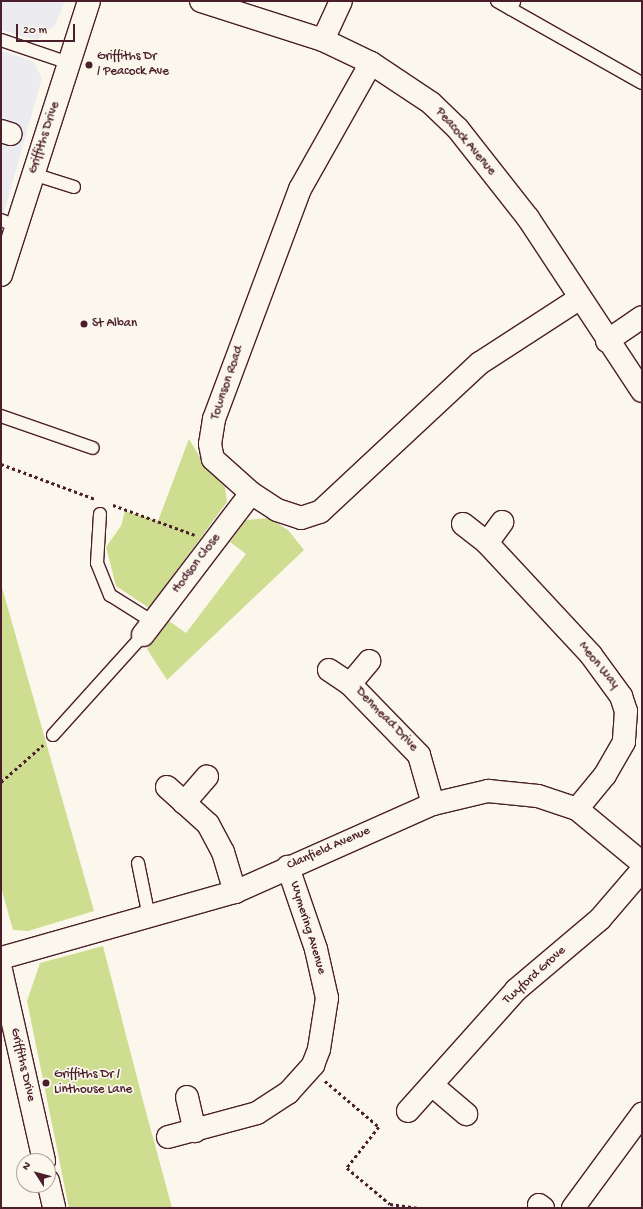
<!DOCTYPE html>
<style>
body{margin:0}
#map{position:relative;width:643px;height:1209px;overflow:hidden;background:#fbf7ec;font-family:"Gochi Hand",sans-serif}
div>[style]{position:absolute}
.built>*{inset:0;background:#ecebf0}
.green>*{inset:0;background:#cfdd90}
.path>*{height:2.5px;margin-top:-1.25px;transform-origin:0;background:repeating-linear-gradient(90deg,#4a1f2b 0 3px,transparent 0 6px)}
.roads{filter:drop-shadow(1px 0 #4a1f2b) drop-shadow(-1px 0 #4a1f2b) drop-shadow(0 1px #4a1f2b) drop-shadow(0 -1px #4a1f2b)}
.lane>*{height:12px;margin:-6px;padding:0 6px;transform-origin:6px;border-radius:6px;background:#fbf7ec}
.street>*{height:22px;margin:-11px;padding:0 11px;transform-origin:11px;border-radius:11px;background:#fbf7ec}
.dots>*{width:11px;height:11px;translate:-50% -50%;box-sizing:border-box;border:2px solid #fbf7ec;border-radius:50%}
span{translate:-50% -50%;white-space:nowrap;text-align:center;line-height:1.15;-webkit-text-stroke:3.5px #fbf7ec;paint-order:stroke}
.poi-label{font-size:13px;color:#4a1f2b}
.left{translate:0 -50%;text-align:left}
.street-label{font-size:13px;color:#4a1f2b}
.frame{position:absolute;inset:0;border:2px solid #4a1f2b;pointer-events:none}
.north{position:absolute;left:16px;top:1153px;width:40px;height:40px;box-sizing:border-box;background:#fbf7ec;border:1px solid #b4a19f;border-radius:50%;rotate:306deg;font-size:11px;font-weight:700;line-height:16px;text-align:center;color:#4a1f2b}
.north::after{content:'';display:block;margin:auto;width:14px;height:18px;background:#4a1f2b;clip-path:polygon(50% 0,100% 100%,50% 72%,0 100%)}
.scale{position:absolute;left:16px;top:24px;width:59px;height:18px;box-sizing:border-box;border:2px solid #4a1f2b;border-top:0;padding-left:5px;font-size:12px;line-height:14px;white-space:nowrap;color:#4a1f2b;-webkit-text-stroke:3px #fbf7ec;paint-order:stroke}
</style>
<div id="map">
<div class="built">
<i style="clip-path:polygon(1px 1px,65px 1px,55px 25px,37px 40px,1px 30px)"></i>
<i style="clip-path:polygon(1px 51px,33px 61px,42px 78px,1px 223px)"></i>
</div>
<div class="green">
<i style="clip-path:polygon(189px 439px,206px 467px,225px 487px,227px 502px,149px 608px,116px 586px,106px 547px,121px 526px,125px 511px,158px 521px)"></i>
<i style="clip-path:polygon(269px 518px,288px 530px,304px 550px,167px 680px,147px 649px,169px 621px,186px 633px,246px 554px,230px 542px,246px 520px)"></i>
<i style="clip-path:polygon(1px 584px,94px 911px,28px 931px,13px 930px,1px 887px)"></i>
<i style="clip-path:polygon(103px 946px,142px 1097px,172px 1208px,69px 1208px,27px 1001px,40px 963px)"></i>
</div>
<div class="path">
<i style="left:1px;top:464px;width:100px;rotate:20.4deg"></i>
<i style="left:113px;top:505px;width:87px;rotate:20.1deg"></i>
<i style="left:1px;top:782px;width:56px;rotate:-41.4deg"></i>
<i style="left:325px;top:1081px;width:71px;rotate:40.4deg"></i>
<i style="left:379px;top:1127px;width:52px;rotate:128deg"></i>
<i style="left:347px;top:1168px;width:56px;rotate:39.9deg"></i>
<i style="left:390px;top:1204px;width:27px;rotate:8deg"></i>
</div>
<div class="roads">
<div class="lane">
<i style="left:497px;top:1px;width:16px;rotate:30deg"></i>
<i style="left:511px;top:9px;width:8px;rotate:-67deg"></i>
<i style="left:511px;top:9px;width:150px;rotate:29.5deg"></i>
<i style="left:1px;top:40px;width:72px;rotate:18.7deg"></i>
<i style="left:33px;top:174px;width:43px;rotate:17.6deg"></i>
<i style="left:1px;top:220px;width:16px;rotate:22deg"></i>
<i style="left:1px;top:416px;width:97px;rotate:19.2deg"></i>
<i style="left:100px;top:514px;width:49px;rotate:93.5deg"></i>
<i style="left:97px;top:563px;width:35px;rotate:68deg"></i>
<i style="left:110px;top:595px;width:51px;rotate:32.1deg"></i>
<i style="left:53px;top:735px;width:135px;rotate:-48deg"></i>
<i style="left:138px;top:863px;width:55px;rotate:78.5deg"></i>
</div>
<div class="street">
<i style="left:201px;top:1px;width:128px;rotate:17.7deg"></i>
<i style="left:323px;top:40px;width:53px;rotate:25.6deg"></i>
<i style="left:371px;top:63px;width:72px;rotate:33.7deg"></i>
<i style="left:431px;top:103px;width:37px;rotate:44deg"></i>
<i style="left:458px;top:129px;width:113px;rotate:51.8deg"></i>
<i style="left:528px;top:218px;width:207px;rotate:56.6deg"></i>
<i style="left:323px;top:40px;width:43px;rotate:-65.2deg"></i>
<i style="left:371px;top:63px;width:145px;rotate:119.4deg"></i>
<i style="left:300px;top:189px;width:246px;rotate:110.5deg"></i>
<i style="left:214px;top:419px;width:25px;rotate:99deg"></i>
<i style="left:210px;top:444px;width:15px;rotate:79deg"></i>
<i style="left:213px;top:459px;width:51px;rotate:41.8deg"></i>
<i style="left:251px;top:493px;width:31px;rotate:33deg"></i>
<i style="left:277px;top:510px;width:25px;rotate:18deg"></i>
<i style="left:301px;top:518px;width:20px;rotate:-18deg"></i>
<i style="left:320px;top:512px;width:219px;rotate:-43deg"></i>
<i style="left:480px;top:363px;width:119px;rotate:-33deg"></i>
<i style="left:1px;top:131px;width:10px;rotate:17deg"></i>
<i style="left:1px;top:275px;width:288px;rotate:-72.2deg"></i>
<i style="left:607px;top:341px;width:42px;rotate:-34.4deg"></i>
<i style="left:463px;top:524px;width:31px;rotate:38deg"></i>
<i style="left:487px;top:543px;width:153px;rotate:47.1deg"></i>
<i style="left:591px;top:655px;width:51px;rotate:53.8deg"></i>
<i style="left:621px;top:696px;width:16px;rotate:72deg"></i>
<i style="left:626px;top:711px;width:31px;rotate:94deg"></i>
<i style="left:624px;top:742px;width:38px;rotate:120deg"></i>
<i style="left:605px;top:775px;width:44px;rotate:129.5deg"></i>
<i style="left:487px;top:543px;width:26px;rotate:-54deg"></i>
<i style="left:143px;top:635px;width:178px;rotate:-52.7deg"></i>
<i style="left:329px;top:670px;width:25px;rotate:34deg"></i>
<i style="left:350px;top:684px;width:99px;rotate:45.8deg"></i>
<i style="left:419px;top:755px;width:51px;rotate:74.1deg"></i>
<i style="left:350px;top:684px;width:30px;rotate:-50deg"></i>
<i style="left:167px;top:787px;width:55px;rotate:42.1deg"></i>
<i style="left:208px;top:824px;width:32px;rotate:62deg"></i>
<i style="left:223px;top:852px;width:42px;rotate:73.3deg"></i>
<i style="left:184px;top:803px;width:35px;rotate:-49deg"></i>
<i style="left:1px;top:958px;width:243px;rotate:-15.8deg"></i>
<i style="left:235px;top:892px;width:217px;rotate:-24deg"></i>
<i style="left:433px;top:804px;width:57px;rotate:-13.3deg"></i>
<i style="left:488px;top:791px;width:50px;rotate:5.7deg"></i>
<i style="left:538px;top:796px;width:41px;rotate:18.4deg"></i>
<i style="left:577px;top:809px;width:85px;rotate:39.7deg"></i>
<i style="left:1px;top:970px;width:196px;rotate:77.3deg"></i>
<i style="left:432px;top:1085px;width:45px;rotate:40.5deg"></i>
<i style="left:187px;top:1097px;width:35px;rotate:77deg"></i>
<i style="left:408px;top:1111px;width:162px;rotate:-48.2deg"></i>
<i style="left:516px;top:990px;width:110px;rotate:-40.2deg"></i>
<i style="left:600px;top:919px;width:65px;rotate:-49.4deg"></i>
<i style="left:168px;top:1137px;width:92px;rotate:-15.1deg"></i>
<i style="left:257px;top:1113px;width:37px;rotate:-33deg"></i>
<i style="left:288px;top:1093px;width:38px;rotate:-48deg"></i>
<i style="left:313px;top:1065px;width:17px;rotate:-69deg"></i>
<i style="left:319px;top:1049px;width:52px;rotate:-81.1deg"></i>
<i style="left:327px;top:998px;width:50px;rotate:-102.7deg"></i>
<i style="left:316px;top:949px;width:87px;rotate:-108.9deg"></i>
<i style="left:48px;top:1181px;width:28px;rotate:77deg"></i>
<i style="left:539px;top:1205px;width:5px;rotate:37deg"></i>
<i style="left:573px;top:1208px;width:117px;rotate:-53.7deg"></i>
</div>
</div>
<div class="dots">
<i style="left:89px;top:65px;background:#4a1f2b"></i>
<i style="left:84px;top:324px;background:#4a1f2b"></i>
<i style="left:46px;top:1083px;background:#4a1f2b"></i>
</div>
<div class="poi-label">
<span class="left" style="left:97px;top:65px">Griffiths Dr<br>/ Peacock Ave</span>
<span class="left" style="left:92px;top:324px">St Alban</span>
<span class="left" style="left:54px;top:1083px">Griffiths Dr /<br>Linthouse Lane</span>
</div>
<div class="street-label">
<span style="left:45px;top:138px;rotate:-72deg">Griffiths Drive</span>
<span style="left:465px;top:142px;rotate:49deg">Peacock Avenue</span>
<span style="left:228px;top:383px;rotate:-71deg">Townson Road</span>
<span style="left:197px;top:564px;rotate:-53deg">Hodson Close</span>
<span style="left:598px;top:666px;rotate:51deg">Meon Way</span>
<span style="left:386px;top:720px;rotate:46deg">Denmead Drive</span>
<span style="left:329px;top:849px;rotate:-24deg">Clanfield Avenue</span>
<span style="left:307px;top:928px;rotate:73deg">Wymering Avenue</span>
<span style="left:535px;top:976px;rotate:-42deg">Twyford Grove</span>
<span style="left:22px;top:1065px;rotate:77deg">Griffiths Drive</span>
</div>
<div class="frame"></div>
<div class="north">N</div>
<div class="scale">20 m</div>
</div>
